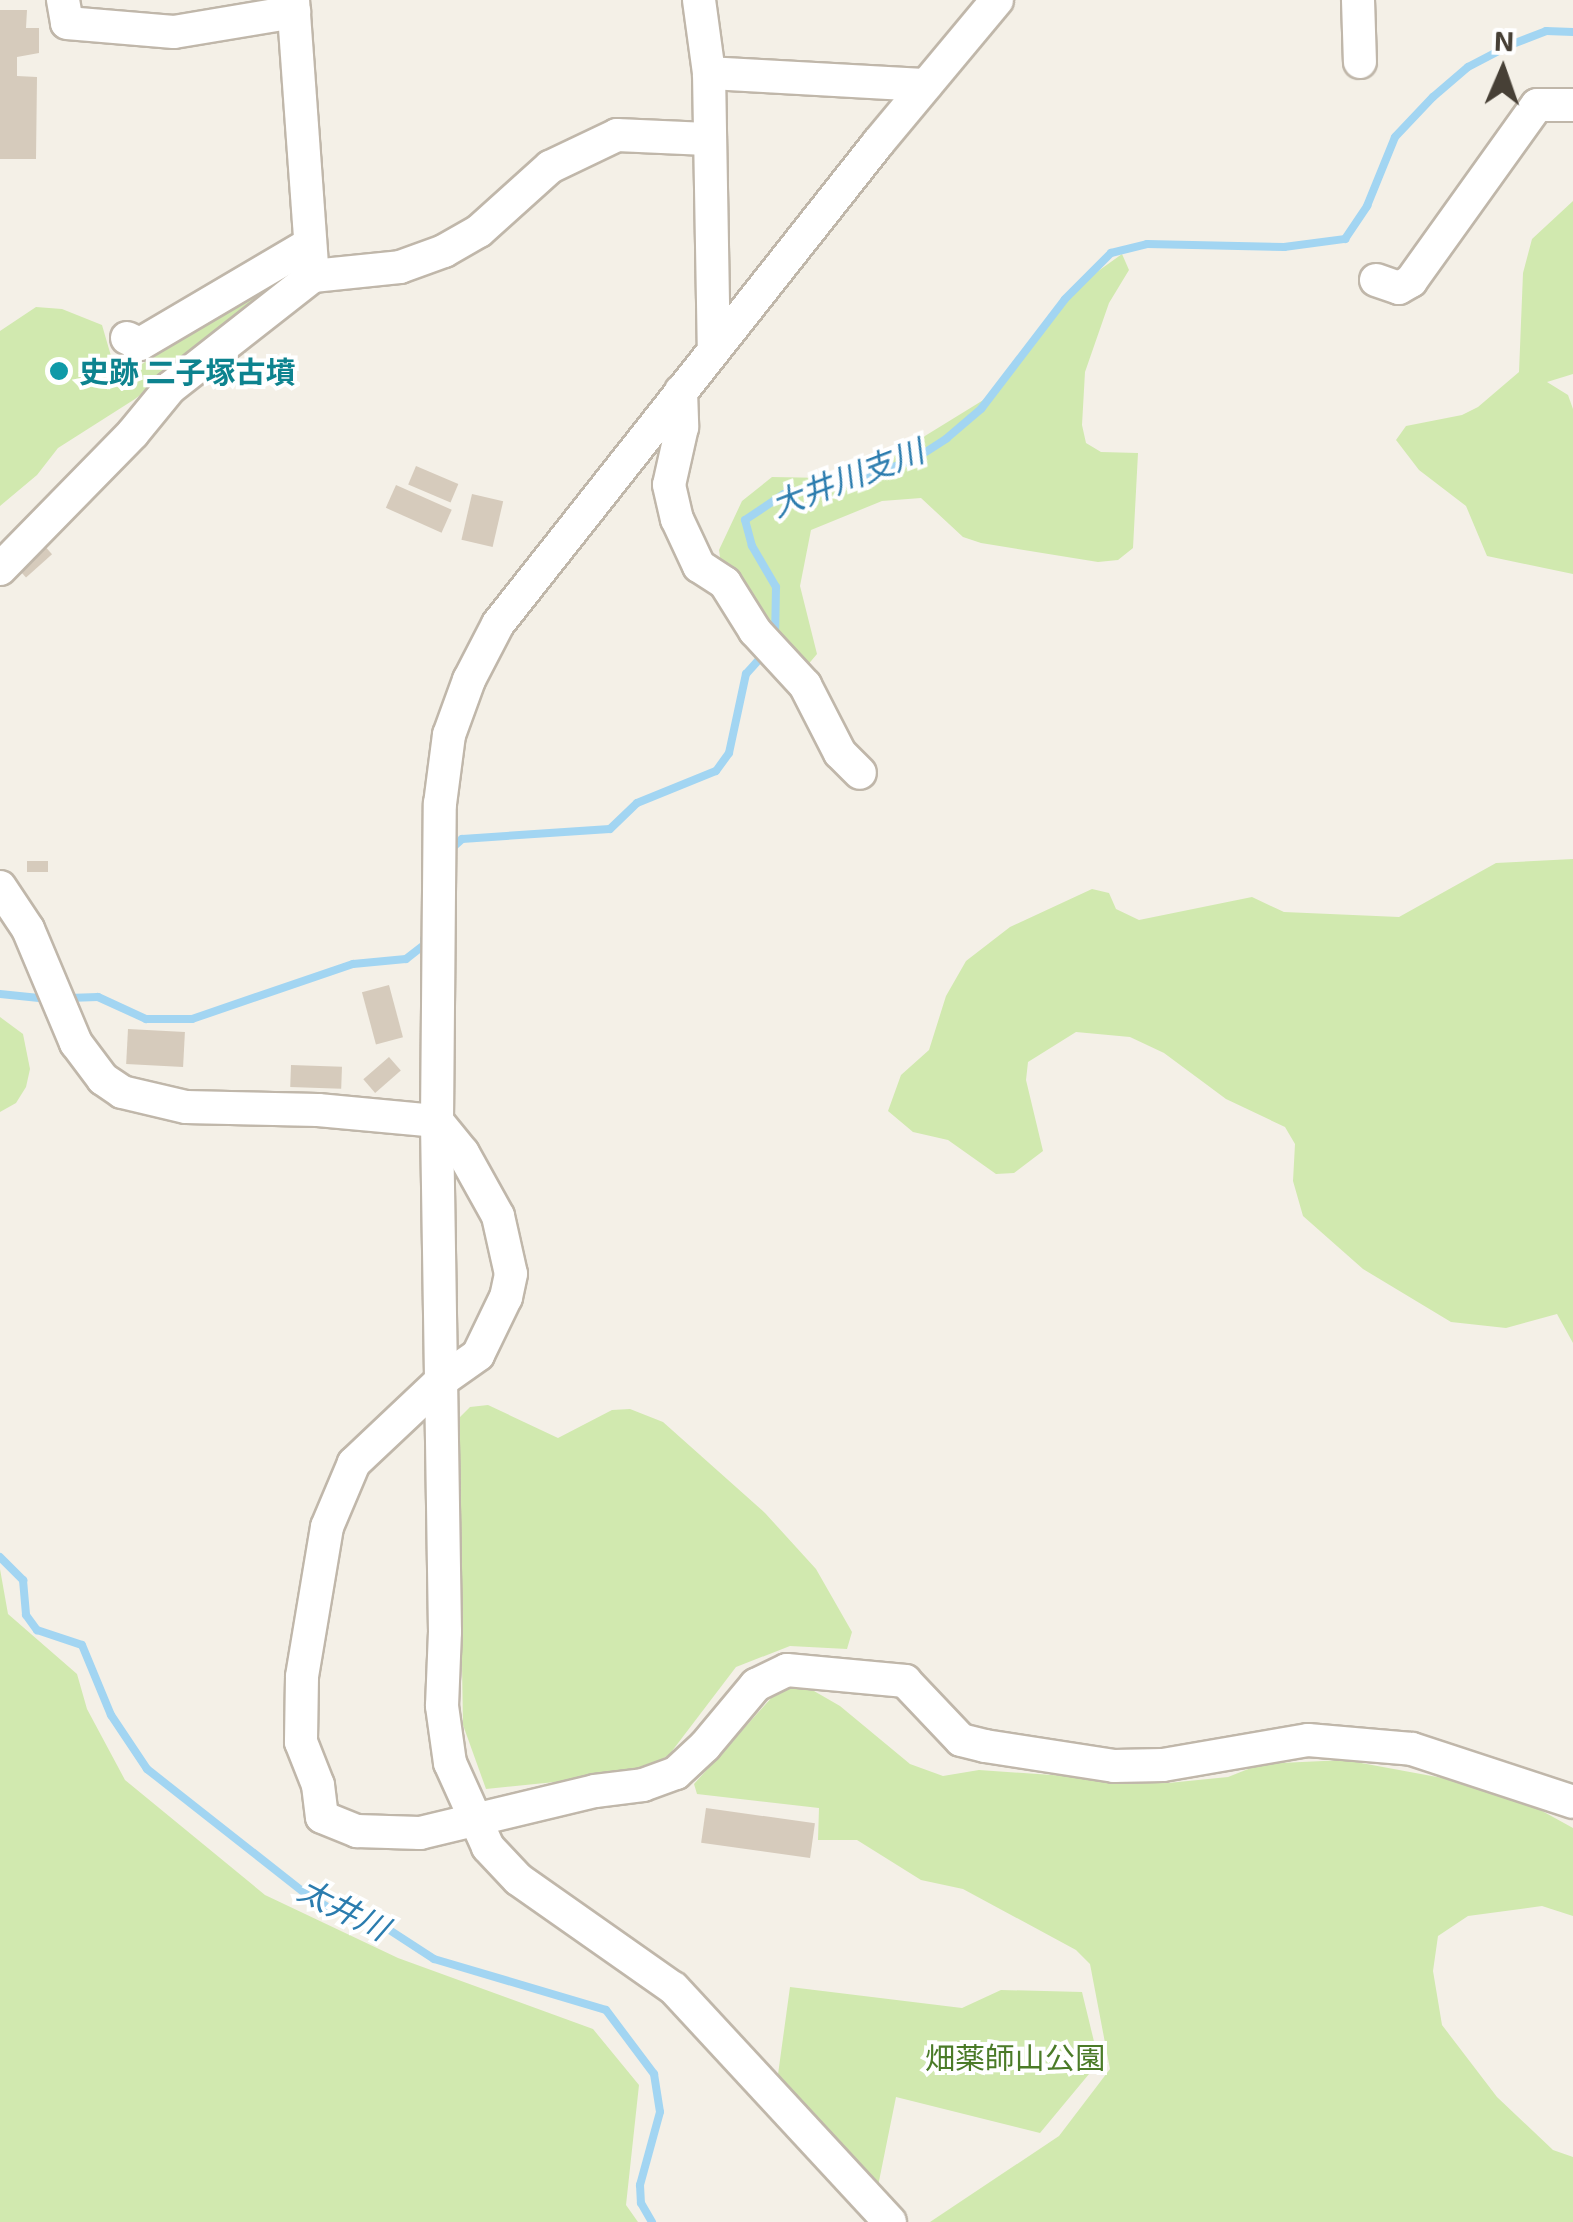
<!DOCTYPE html>
<meta charset="utf-8">
<style>
body{margin:0}
#map{position:relative;width:1573px;height:2222px;overflow:hidden;background:#f4f0e7;font-family:"Exo 2","Noto Sans JP",sans-serif}
div>[style]{position:absolute}
.green>*{inset:0;background:#d1e9af}
.stream>*{height:8px;margin:-4px;padding:0 4px;transform-origin:4px;border-radius:4px;background:#a2d5f2}
.building>*{inset:0;background:#d6cbbc;transform-origin:0 0}
.roads{filter:drop-shadow(2px 0 #c0b7aa) drop-shadow(-2px 0 #c0b7aa) drop-shadow(0 2px #c0b7aa) drop-shadow(0 -2px #c0b7aa)}
.minor>*{height:32px;margin:-16px;padding:0 16px;transform-origin:16px;border-radius:16px;background:#fff}
.dots>*{width:28px;height:28px;translate:-50% -50%;box-sizing:border-box;border:5px solid #fff;border-radius:50%}
span{translate:-50% -50%;white-space:nowrap;text-align:center;line-height:1.15;-webkit-text-stroke:8px #fff;paint-order:stroke}
.culture-label{font-size:30px;color:#0d838f;font-weight:700}
.left{translate:0 -50%;text-align:left}
.park-label{font-size:30px;color:#4b7b28}
.water-label{font-size:32px;color:#2b7cae;font-style:italic}
.north{position:absolute;left:1453px;top:20px;width:100px;height:100px;-webkit-text-stroke:8px #fff;paint-order:stroke;rotate:2deg;font-size:28px;font-weight:700;line-height:40px;text-align:center;color:#474036}
.north::after{content:'';display:block;margin:auto;width:35px;height:45px;background:#474036;clip-path:polygon(50% 0,100% 100%,50% 72%,0 100%)}
</style>
<div id="map">
<div class="green">
<i style="clip-path:polygon(1573px 201px,1573px 374px,1547px 382px,1568px 395px,1573px 409px,1573px 574px,1487px 556px,1466px 506px,1419px 470px,1396px 440px,1406px 426px,1462px 415px,1478px 407px,1519px 372px,1523px 273px,1532px 239px)"></i>
<i style="clip-path:polygon(1122px 254px,1129px 270px,1109px 303px,1085px 372px,1082px 425px,1086px 443px,1101px 452px,1138px 453px,1133px 548px,1118px 560px,1098px 562px,981px 543px,963px 537px,921px 498px,882px 501px,811px 530px,800px 586px,817px 654px,806px 667px,724px 586px,719px 550px,742px 501px,772px 477px,827px 478px,881px 463px,998px 391px,1062px 297px)"></i>
<i style="clip-path:polygon(289px 266px,289px 280px,135px 399px,58px 448px,37px 475px,0 506px,0 331px,36px 307px,62px 309px,102px 325px,118px 380px)"></i>
<i style="clip-path:polygon(1573px 859px,1573px 1343px,1557px 1314px,1506px 1328px,1451px 1322px,1363px 1269px,1303px 1216px,1293px 1181px,1295px 1144px,1285px 1127px,1226px 1099px,1164px 1053px,1130px 1037px,1076px 1032px,1028px 1062px,1026px 1080px,1043px 1151px,1014px 1173px,996px 1174px,948px 1140px,913px 1132px,888px 1111px,901px 1075px,929px 1050px,946px 996px,966px 961px,1010px 927px,1092px 889px,1109px 893px,1116px 909px,1139px 920px,1252px 897px,1284px 912px,1399px 917px,1496px 863px)"></i>
<i style="clip-path:polygon(0 1017px,23px 1034px,30px 1069px,26px 1087px,16px 1103px,0 1112px)"></i>
<i style="clip-path:polygon(488px 1405px,558px 1438px,612px 1410px,630px 1409px,663px 1422px,765px 1513px,816px 1569px,852px 1632px,847px 1649px,790px 1646px,736px 1667px,669px 1755px,634px 1774px,486px 1789px,463px 1725px,458px 1419px,470px 1407px)"></i>
<i style="clip-path:polygon(0 1569px,8px 1614px,77px 1674px,87px 1709px,125px 1780px,265px 1895px,398px 1958px,593px 2029px,639px 2085px,626px 2205px,638px 2222px,0 2222px)"></i>
<i style="clip-path:polygon(788px 1686px,807px 1687px,840px 1706px,910px 1764px,943px 1776px,979px 1770px,1168px 1783px,1228px 1777px,1261px 1764px,1345px 1760px,1502px 1789px,1573px 1828px,1573px 1916px,1542px 1906px,1468px 1916px,1438px 1936px,1433px 1971px,1442px 2025px,1497px 2097px,1553px 2150px,1573px 2157px,1573px 2222px,930px 2222px,1059px 2136px,1110px 2069px,1090px 1964px,1076px 1950px,963px 1889px,921px 1880px,857px 1840px,818px 1840px,819px 1808px,697px 1794px,694px 1784px,773px 1696px)"></i>
<i style="clip-path:polygon(790px 1987px,962px 2008px,1001px 1990px,1082px 1992px,1099px 2062px,1040px 2133px,896px 2097px,876px 2196px,776px 2089px)"></i>
</div>
<div class="stream">
<i style="left:775px;top:639px;width:52px;rotate:-88.9deg"></i>
<i style="left:776px;top:587px;width:48px;rotate:-120.3deg"></i>
<i style="left:752px;top:546px;width:27px;rotate:-105deg"></i>
<i style="left:745px;top:520px;width:47px;rotate:-33.7deg"></i>
<i style="left:784px;top:494px;width:94px;rotate:-12.9deg"></i>
<i style="left:876px;top:473px;width:41px;rotate:-19.7deg"></i>
<i style="left:915px;top:459px;width:38px;rotate:-33deg"></i>
<i style="left:947px;top:438px;width:45px;rotate:-40.5deg"></i>
<i style="left:981px;top:409px;width:138px;rotate:-52.6deg"></i>
<i style="left:1065px;top:299px;width:65px;rotate:-45deg"></i>
<i style="left:1111px;top:253px;width:37px;rotate:-14deg"></i>
<i style="left:1147px;top:244px;width:137px;rotate:1.3deg"></i>
<i style="left:1284px;top:247px;width:62px;rotate:-7.5deg"></i>
<i style="left:1345px;top:239px;width:40px;rotate:-56deg"></i>
<i style="left:1367px;top:206px;width:74px;rotate:-67.9deg"></i>
<i style="left:1395px;top:137px;width:55px;rotate:-46.5deg"></i>
<i style="left:1433px;top:97px;width:46px;rotate:-40.6deg"></i>
<i style="left:1468px;top:67px;width:47px;rotate:-27.6deg"></i>
<i style="left:1510px;top:45px;width:39px;rotate:-21deg"></i>
<i style="left:1546px;top:31px;width:27px;rotate:2deg"></i>
<i style="left:451px;top:849px;width:15px;rotate:-42deg"></i>
<i style="left:462px;top:839px;width:148px;rotate:-3.9deg"></i>
<i style="left:610px;top:829px;width:37px;rotate:-44deg"></i>
<i style="left:637px;top:803px;width:85px;rotate:-22.1deg"></i>
<i style="left:716px;top:771px;width:22px;rotate:-54deg"></i>
<i style="left:729px;top:753px;width:81px;rotate:-77.9deg"></i>
<i style="left:746px;top:674px;width:27px;rotate:-48deg"></i>
<i style="left:0;top:994px;width:49px;rotate:5.8deg"></i>
<i style="left:68px;top:998px;width:30px;rotate:-2deg"></i>
<i style="left:98px;top:997px;width:53px;rotate:24.6deg"></i>
<i style="left:146px;top:1019px;width:46px"></i>
<i style="left:192px;top:1019px;width:170px;rotate:-18.9deg"></i>
<i style="left:353px;top:964px;width:53px;rotate:-5.4deg"></i>
<i style="left:406px;top:959px;width:23px;rotate:-38deg"></i>
<i style="left:424px;top:945px;width:6px;rotate:-90deg"></i>
<i style="left:0;top:1557px;width:33px;rotate:45deg"></i>
<i style="left:23px;top:1580px;width:35px;rotate:85deg"></i>
<i style="left:26px;top:1615px;width:19px;rotate:54deg"></i>
<i style="left:37px;top:1630px;width:47px;rotate:18.4deg"></i>
<i style="left:82px;top:1645px;width:76px;rotate:67.5deg"></i>
<i style="left:111px;top:1715px;width:65px;rotate:56.3deg"></i>
<i style="left:147px;top:1769px;width:202px;rotate:38.2deg"></i>
<i style="left:306px;top:1894px;width:27px;rotate:31deg"></i>
<i style="left:329px;top:1908px;width:43px;rotate:13.4deg"></i>
<i style="left:371px;top:1918px;width:75px;rotate:33.1deg"></i>
<i style="left:434px;top:1959px;width:179px;rotate:16.5deg"></i>
<i style="left:606px;top:2010px;width:80px;rotate:53.1deg"></i>
<i style="left:654px;top:2074px;width:38px;rotate:81deg"></i>
<i style="left:660px;top:2112px;width:76px;rotate:105.3deg"></i>
<i style="left:640px;top:2185px;width:18px;rotate:87deg"></i>
<i style="left:641px;top:2203px;width:22px;rotate:60deg"></i>
</div>
<div class="building">
<i style="clip-path:polygon(0 10px,27px 10px,26px 28px,39px 28px,39px 53px,17px 57px,17px 76px,37px 77px,36px 159px,0 159px)"></i>
<i style="left:416px;top:466px;width:46px;height:20px;rotate:23deg"></i>
<i style="left:396px;top:485px;width:61px;height:25px;rotate:24deg"></i>
<i style="left:472px;top:494px;width:32px;height:47px;rotate:13deg"></i>
<i style="left:42px;top:543px;width:15px;height:35px;rotate:48deg"></i>
<i style="left:27px;top:861px;width:21px;height:11px"></i>
<i style="left:389px;top:985px;width:54px;height:28px;rotate:75deg"></i>
<i style="left:128px;top:1029px;width:57px;height:35px;rotate:3deg"></i>
<i style="left:389px;top:1057px;width:18px;height:34px;rotate:49deg"></i>
<i style="left:291px;top:1065px;width:51px;height:22px;rotate:2deg"></i>
<i style="left:706px;top:1808px;width:110px;height:35px;rotate:8deg"></i>
</div>
<div class="roads">
<div class="minor">
<i style="left:63px;top:0;width:23px;rotate:80deg"></i>
<i style="left:67px;top:23px;width:107px;rotate:4.8deg"></i>
<i style="left:174px;top:32px;width:122px;rotate:-9.5deg"></i>
<i style="left:293px;top:0;width:277px;rotate:85.9deg"></i>
<i style="left:699px;top:0;width:74px;rotate:82.2deg"></i>
<i style="left:709px;top:73px;width:276px;rotate:89deg"></i>
<i style="left:1358px;top:0;width:62px;rotate:88.2deg"></i>
<i style="left:709px;top:73px;width:217px;rotate:3.2deg"></i>
<i style="left:1376px;top:280px;width:24px;rotate:19deg"></i>
<i style="left:1399px;top:288px;width:14px;rotate:-30deg"></i>
<i style="left:1411px;top:281px;width:216px;rotate:-54.4deg"></i>
<i style="left:1537px;top:105px;width:36px"></i>
<i style="left:127px;top:338px;width:14px;rotate:25deg"></i>
<i style="left:140px;top:344px;width:197px;rotate:-30.5deg"></i>
<i style="left:681px;top:391px;width:36px;rotate:88deg"></i>
<i style="left:682px;top:427px;width:59px;rotate:102.6deg"></i>
<i style="left:669px;top:485px;width:35px;rotate:77deg"></i>
<i style="left:677px;top:519px;width:52px;rotate:64.9deg"></i>
<i style="left:699px;top:566px;width:31px;rotate:33deg"></i>
<i style="left:725px;top:583px;width:57px;rotate:58deg"></i>
<i style="left:755px;top:631px;width:74px;rotate:47.2deg"></i>
<i style="left:805px;top:685px;width:76px;rotate:62.8deg"></i>
<i style="left:840px;top:753px;width:28px;rotate:45deg"></i>
<i style="left:0;top:569px;width:190px;rotate:-45.6deg"></i>
<i style="left:133px;top:433px;width:58px;rotate:-50.6deg"></i>
<i style="left:170px;top:388px;width:182px;rotate:-38.1deg"></i>
<i style="left:313px;top:276px;width:87px;rotate:-5.9deg"></i>
<i style="left:400px;top:267px;width:47px;rotate:-20deg"></i>
<i style="left:444px;top:251px;width:40px;rotate:-29.7deg"></i>
<i style="left:479px;top:231px;width:96px;rotate:-42deg"></i>
<i style="left:550px;top:167px;width:74px;rotate:-25.5deg"></i>
<i style="left:617px;top:135px;width:90px;rotate:2.5deg"></i>
<i style="left:0;top:887px;width:50px;rotate:56.3deg"></i>
<i style="left:28px;top:929px;width:124px;rotate:67.2deg"></i>
<i style="left:76px;top:1043px;width:45px;rotate:53.1deg"></i>
<i style="left:103px;top:1079px;width:23px;rotate:34deg"></i>
<i style="left:122px;top:1092px;width:66px;rotate:13.2deg"></i>
<i style="left:186px;top:1107px;width:132px;rotate:1.3deg"></i>
<i style="left:318px;top:1110px;width:120px;rotate:5.3deg"></i>
<i style="left:437px;top:1121px;width:41px;rotate:50.9deg"></i>
<i style="left:463px;top:1153px;width:72px;rotate:60.9deg"></i>
<i style="left:498px;top:1216px;width:59px;rotate:77.4deg"></i>
<i style="left:511px;top:1274px;width:24px;rotate:102deg"></i>
<i style="left:506px;top:1297px;width:64px;rotate:115.8deg"></i>
<i style="left:478px;top:1355px;width:45px;rotate:144.9deg"></i>
<i style="left:441px;top:1381px;width:120px;rotate:136.7deg"></i>
<i style="left:354px;top:1463px;width:69px;rotate:112.9deg"></i>
<i style="left:327px;top:1527px;width:152px;rotate:99.5deg"></i>
<i style="left:302px;top:1677px;width:65px;rotate:90.9deg"></i>
<i style="left:301px;top:1742px;width:46px;rotate:68.4deg"></i>
<i style="left:318px;top:1785px;width:32px;rotate:83deg"></i>
<i style="left:322px;top:1817px;width:38px;rotate:22deg"></i>
<i style="left:357px;top:1831px;width:63px;rotate:1.8deg"></i>
<i style="left:420px;top:1833px;width:180px;rotate:-13.5deg"></i>
<i style="left:595px;top:1791px;width:48px;rotate:-7.1deg"></i>
<i style="left:643px;top:1785px;width:35px;rotate:-20deg"></i>
<i style="left:676px;top:1773px;width:40px;rotate:-43deg"></i>
<i style="left:705px;top:1746px;width:80px;rotate:-50.1deg"></i>
<i style="left:756px;top:1685px;width:34px;rotate:-26deg"></i>
<i style="left:787px;top:1670px;width:119px;rotate:5.3deg"></i>
<i style="left:905px;top:1681px;width:81px;rotate:46.5deg"></i>
<i style="left:961px;top:1740px;width:25px;rotate:14deg"></i>
<i style="left:985px;top:1746px;width:131px;rotate:8.8deg"></i>
<i style="left:1114px;top:1766px;width:49px;rotate:-1.2deg"></i>
<i style="left:1163px;top:1765px;width:147px;rotate:-9.8deg"></i>
<i style="left:1308px;top:1740px;width:104px;rotate:4.9deg"></i>
<i style="left:1412px;top:1749px;width:169px;rotate:18.2deg"></i>
<i style="left:890px;top:2222px;width:319px;rotate:-132.8deg"></i>
<i style="left:673px;top:1988px;width:189px;rotate:-144.9deg"></i>
<i style="left:518px;top:1879px;width:44px;rotate:-133.2deg"></i>
<i style="left:488px;top:1847px;width:92px;rotate:-114.3deg"></i>
<i style="left:450px;top:1763px;width:58px;rotate:-98deg"></i>
<i style="left:442px;top:1706px;width:74px;rotate:-87.7deg"></i>
<i style="left:445px;top:1632px;width:511px;rotate:-90.9deg"></i>
<i style="left:437px;top:1121px;width:317px;rotate:-89.5deg"></i>
<i style="left:440px;top:804px;width:70px;rotate:-82.6deg"></i>
<i style="left:449px;top:735px;width:59px;rotate:-70deg"></i>
<i style="left:469px;top:680px;width:63px;rotate:-62.6deg"></i>
<i style="left:498px;top:624px;width:613px;rotate:-51.69deg"></i>
<i style="left:878px;top:143px;width:186px;rotate:-50.2deg"></i>
</div>
</div>
<div class="dots">
<i style="left:59px;top:371px;background:#0f9aa8"></i>
</div>
<div class="culture-label">
<span class="left" style="left:79px;top:371px">史跡 二子塚古墳</span>
</div>
<div class="park-label">
<span style="left:1015px;top:2057px">畑薬師山公園</span>
</div>
<div class="water-label">
<span style="left:847px;top:477px;rotate:-21deg">大井川支川</span>
<span style="left:344px;top:1908px;rotate:27deg">太井川</span>
</div>
<div class="north">N</div>
</div>
